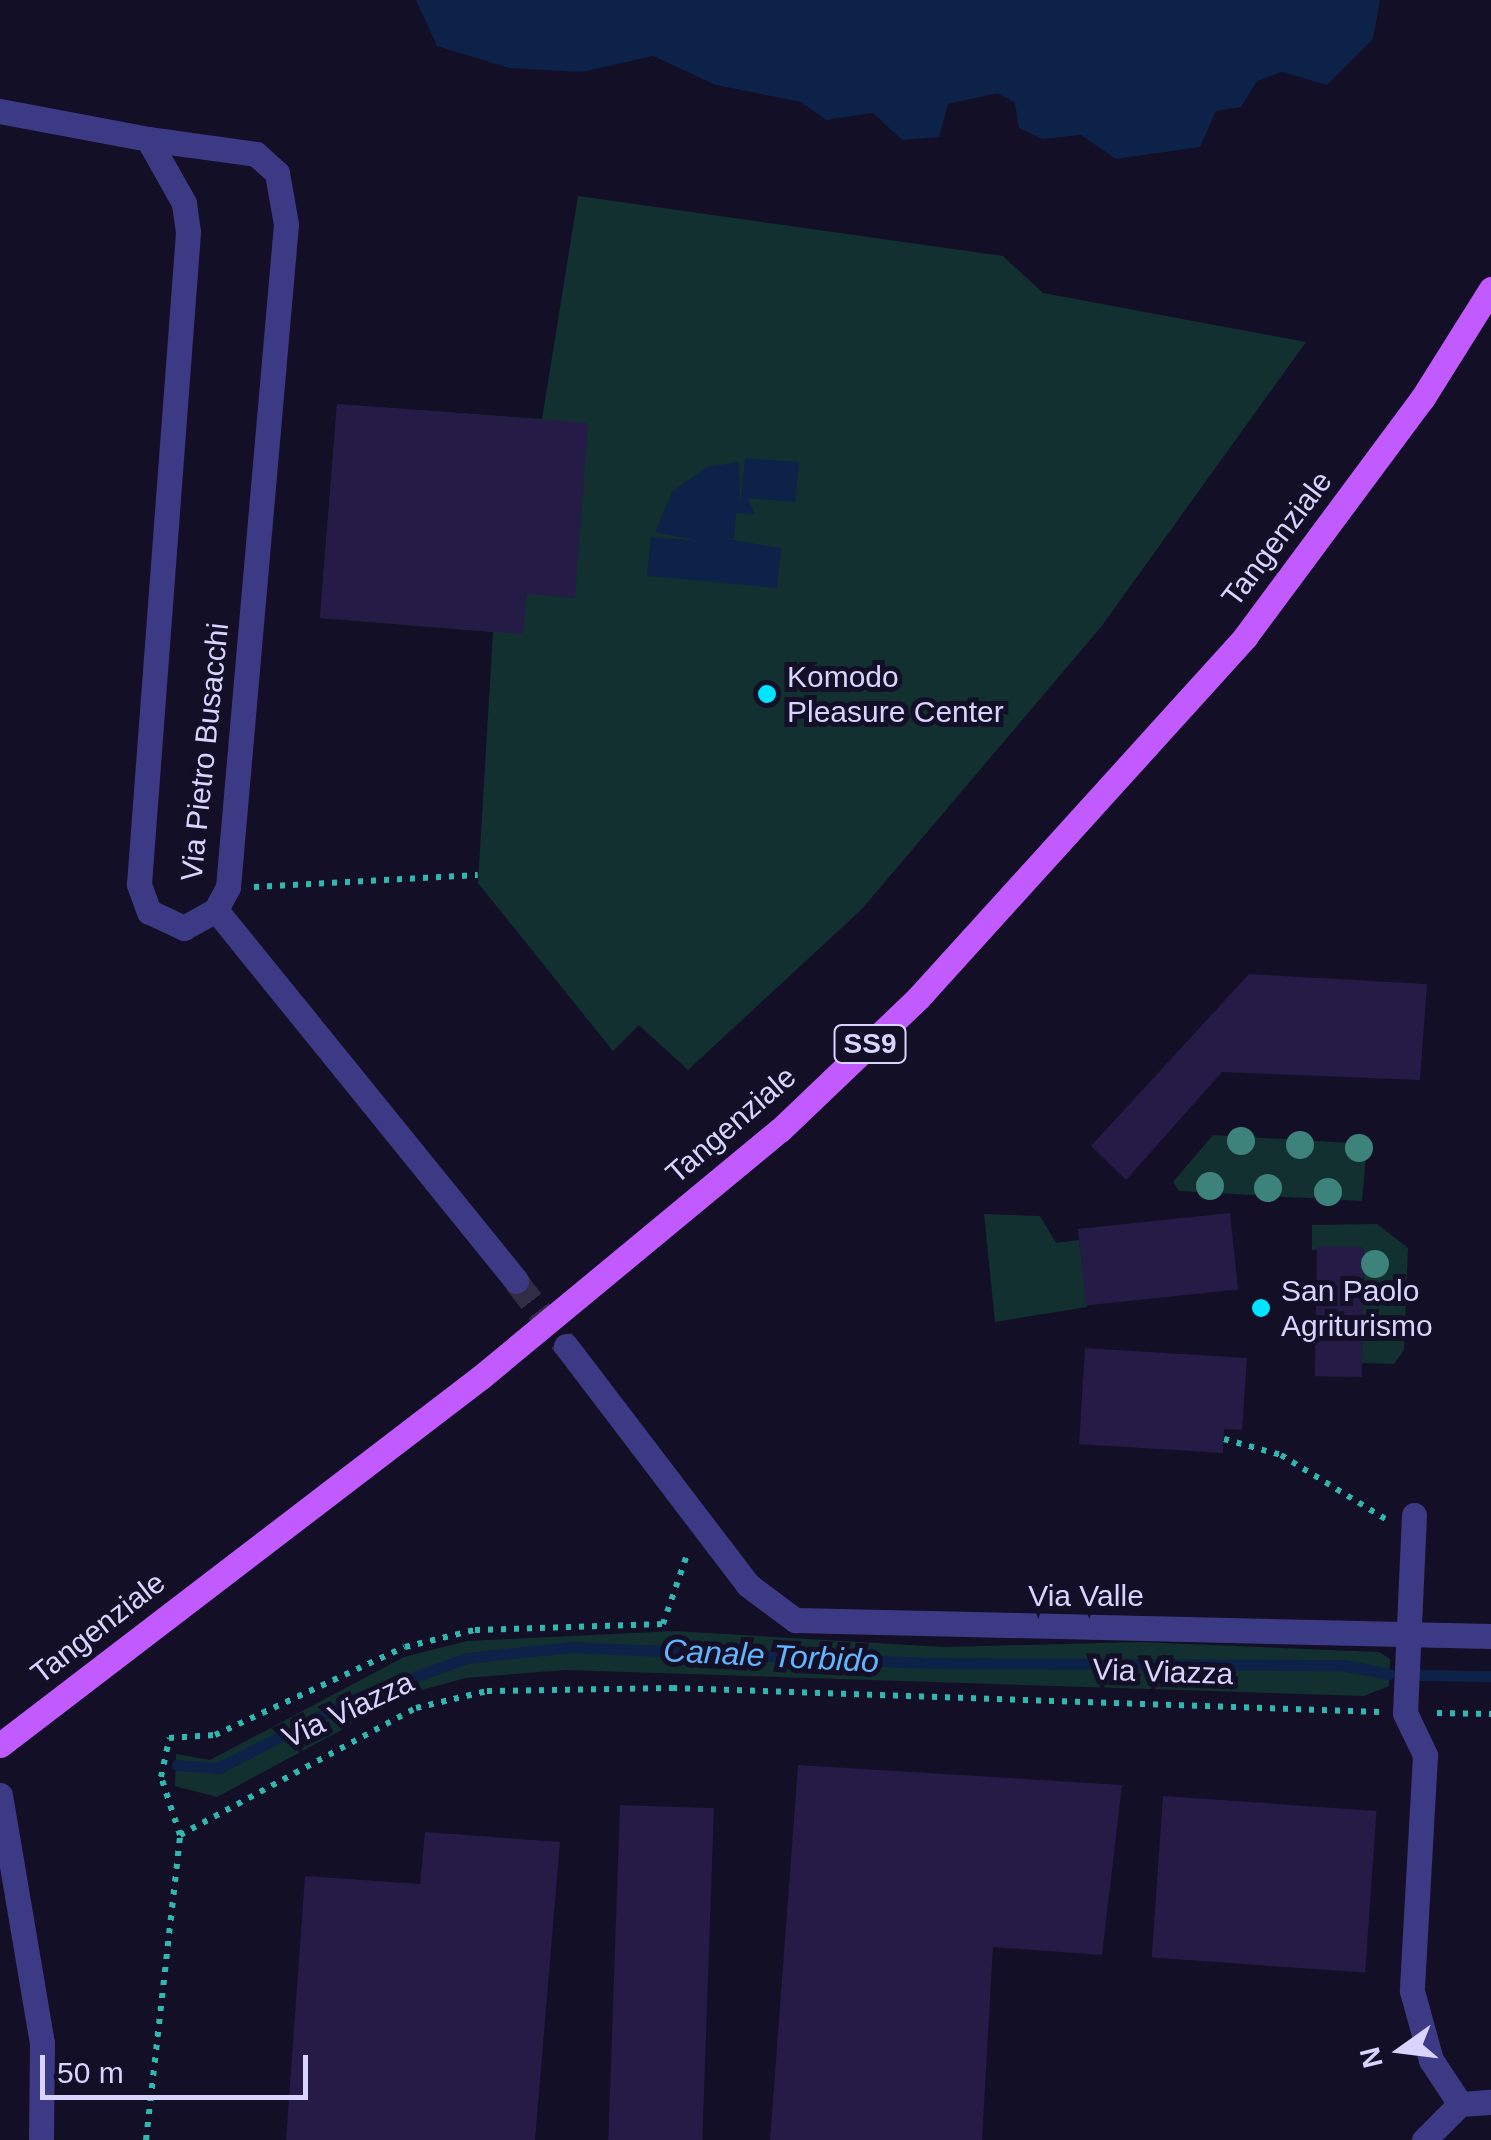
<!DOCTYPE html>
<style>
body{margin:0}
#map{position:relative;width:1491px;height:2140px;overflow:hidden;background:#130f26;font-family:Arial,sans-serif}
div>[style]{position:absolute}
.green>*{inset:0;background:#12302f}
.water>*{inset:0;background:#0c2248}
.stream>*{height:11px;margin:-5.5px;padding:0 5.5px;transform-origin:5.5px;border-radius:5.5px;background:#0c2248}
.building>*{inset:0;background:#241b47;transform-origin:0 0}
.street-tunnel>*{height:25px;margin-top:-12.5px;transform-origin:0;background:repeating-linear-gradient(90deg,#312d47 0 25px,transparent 0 37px)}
.path>*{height:6px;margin-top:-3px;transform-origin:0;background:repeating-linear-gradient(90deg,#2fb8b0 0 5px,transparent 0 13px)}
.street>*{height:25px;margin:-12.5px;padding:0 12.5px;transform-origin:12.5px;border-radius:12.5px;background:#3d3a85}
.primary>*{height:25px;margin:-12.5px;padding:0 12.5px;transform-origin:12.5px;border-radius:12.5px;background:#c25bff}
.trees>*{width:28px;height:28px;margin:-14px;border-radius:50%;background:#3d827b}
.dots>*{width:28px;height:28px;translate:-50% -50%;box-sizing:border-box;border:5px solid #130f26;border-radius:50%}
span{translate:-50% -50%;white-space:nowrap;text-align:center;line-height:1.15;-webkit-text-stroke:10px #130f26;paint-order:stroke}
.shield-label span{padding:2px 8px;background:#130f26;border:2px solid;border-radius:8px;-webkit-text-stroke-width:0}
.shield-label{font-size:28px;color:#d9d4ff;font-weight:700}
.street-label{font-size:30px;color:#d9d4ff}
.poi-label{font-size:30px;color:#d9d4ff}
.left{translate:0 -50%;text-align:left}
.water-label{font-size:32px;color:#62b6ff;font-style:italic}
.north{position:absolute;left:1351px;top:2000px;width:100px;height:100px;-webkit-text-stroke:8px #130f26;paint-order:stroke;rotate:256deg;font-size:28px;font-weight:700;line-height:40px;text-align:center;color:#d9d4ff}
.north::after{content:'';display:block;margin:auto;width:35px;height:45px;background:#d9d4ff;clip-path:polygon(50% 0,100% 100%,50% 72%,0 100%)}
.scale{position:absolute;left:40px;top:2055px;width:268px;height:45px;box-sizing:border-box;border:5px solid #d9d4ff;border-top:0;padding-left:12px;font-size:30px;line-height:35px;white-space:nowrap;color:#d9d4ff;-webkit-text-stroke:8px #130f26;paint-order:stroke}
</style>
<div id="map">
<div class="green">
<i style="clip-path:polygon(578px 196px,1003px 256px,1043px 293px,1306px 342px,1101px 627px,862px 909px,688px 1070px,639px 1025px,613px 1051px,478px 883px,493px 632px,320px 618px,337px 404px,542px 419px)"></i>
<i style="clip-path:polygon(1213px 1135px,1367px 1144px,1362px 1201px,1179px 1191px,1173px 1182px)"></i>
<i style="clip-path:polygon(984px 1214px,1040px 1216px,1056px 1243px,1079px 1240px,1087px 1307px,995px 1322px)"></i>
<i style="clip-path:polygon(1377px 1224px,1408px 1248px,1404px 1350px,1394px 1364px,1362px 1363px,1364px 1247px,1312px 1250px,1312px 1225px)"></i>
<i style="clip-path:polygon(675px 1631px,943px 1647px,1141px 1642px,1379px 1652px,1390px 1659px,1389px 1686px,1364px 1696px,565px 1670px,466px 1678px,410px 1693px,217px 1797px,175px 1786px,176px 1754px,210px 1760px,404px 1657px,467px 1641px)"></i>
</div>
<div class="water">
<i style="clip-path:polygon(416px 0,1380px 0,1373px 39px,1327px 85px,1282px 72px,1257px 81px,1241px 107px,1216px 111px,1200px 147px,1116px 159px,1081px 135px,1042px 139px,1019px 128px,1015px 103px,998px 93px,948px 104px,939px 137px,902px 140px,873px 113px,826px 120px,801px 102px,716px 85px,653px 56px,582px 72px,509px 68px,437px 46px)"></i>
<i style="clip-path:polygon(745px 458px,799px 462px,795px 502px,747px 498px,755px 514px,736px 513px,734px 539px,726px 539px,781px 548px,777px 588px,647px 576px,651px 537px,700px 541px,655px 532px,672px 492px,707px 467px,739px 462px,740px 506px)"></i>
</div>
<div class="stream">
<i style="left:1414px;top:1675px;width:77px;rotate:0.7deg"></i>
<i style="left:177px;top:1765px;width:42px;rotate:4.1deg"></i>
<i style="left:219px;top:1768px;width:151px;rotate:-27.2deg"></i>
<i style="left:353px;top:1699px;width:121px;rotate:-19.8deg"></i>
<i style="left:467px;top:1658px;width:106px;rotate:-6deg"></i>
<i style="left:572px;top:1647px;width:353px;rotate:2.6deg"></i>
<i style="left:925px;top:1663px;width:417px;rotate:0.3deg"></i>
<i style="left:1342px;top:1665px;width:48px;rotate:10.8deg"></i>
</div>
<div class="building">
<i style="clip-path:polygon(337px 404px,588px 423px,575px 598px,527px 594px,523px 634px,320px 618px)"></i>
<i style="clip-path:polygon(1249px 974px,1427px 984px,1420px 1080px,1222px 1072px,1126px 1180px,1091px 1146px)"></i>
<i style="left:1230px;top:1213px;width:77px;height:153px;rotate:84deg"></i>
<i style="left:1364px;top:1247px;width:130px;height:47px;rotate:91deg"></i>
<i style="clip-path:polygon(1085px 1348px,1247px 1358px,1242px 1430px,1224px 1429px,1223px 1453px,1079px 1444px)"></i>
<i style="clip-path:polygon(798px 1765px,1122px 1785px,1102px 1955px,993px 1947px,982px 2140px,770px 2140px)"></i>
<i style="left:1163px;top:1796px;width:214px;height:162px;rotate:4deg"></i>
<i style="left:620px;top:1805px;width:94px;height:336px;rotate:2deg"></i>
<i style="clip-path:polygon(425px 1832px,560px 1842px,535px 2140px,286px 2140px,305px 1876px,420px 1884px)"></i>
</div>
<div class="street-tunnel">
<i style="left:516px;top:1281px;width:82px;rotate:52.4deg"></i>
</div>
<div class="path">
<i style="left:254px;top:887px;width:224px;rotate:-3.1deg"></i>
<i style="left:1224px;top:1439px;width:59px;rotate:15.7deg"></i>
<i style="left:1281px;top:1455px;width:124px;rotate:31.5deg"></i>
<i style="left:1437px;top:1713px;width:54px;rotate:1.1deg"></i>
<i style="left:180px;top:1835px;width:61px;rotate:-108.1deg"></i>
<i style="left:161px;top:1777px;width:40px;rotate:-78deg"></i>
<i style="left:169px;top:1738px;width:46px;rotate:-3.7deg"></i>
<i style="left:215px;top:1735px;width:209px;rotate:-24.9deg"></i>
<i style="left:405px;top:1647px;width:72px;rotate:-13.7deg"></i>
<i style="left:475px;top:1630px;width:188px;rotate:-1.8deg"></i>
<i style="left:663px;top:1624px;width:76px;rotate:-70.9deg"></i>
<i style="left:146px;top:2140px;width:307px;rotate:-83.6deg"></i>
<i style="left:180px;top:1835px;width:268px;rotate:-28.3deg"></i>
<i style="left:416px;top:1708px;width:73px;rotate:-13.5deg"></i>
<i style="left:487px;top:1691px;width:185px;rotate:-0.9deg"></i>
<i style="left:672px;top:1688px;width:708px;rotate:1.94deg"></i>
</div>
<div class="street">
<i style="left:0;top:111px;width:151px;rotate:10.7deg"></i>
<i style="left:148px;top:139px;width:109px;rotate:7.9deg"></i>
<i style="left:256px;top:154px;width:28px;rotate:42deg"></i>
<i style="left:277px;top:173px;width:52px;rotate:80deg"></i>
<i style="left:286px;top:224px;width:666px;rotate:95deg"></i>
<i style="left:228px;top:887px;width:26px;rotate:118deg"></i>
<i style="left:216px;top:910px;width:37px;rotate:151deg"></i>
<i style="left:184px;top:928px;width:38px;rotate:-155deg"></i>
<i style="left:149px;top:912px;width:30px;rotate:-110deg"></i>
<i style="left:139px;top:884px;width:654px;rotate:-85.7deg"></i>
<i style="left:188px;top:232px;width:29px;rotate:-98deg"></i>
<i style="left:184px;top:203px;width:73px;rotate:-119.4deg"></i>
<i style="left:216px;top:910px;width:477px;rotate:51deg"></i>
<i style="left:566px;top:1346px;width:300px;rotate:52.7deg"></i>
<i style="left:748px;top:1585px;width:59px;rotate:36.7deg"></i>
<i style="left:795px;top:1620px;width:696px;rotate:1.32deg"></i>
<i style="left:1414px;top:1515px;width:198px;rotate:92.6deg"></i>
<i style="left:1405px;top:1713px;width:47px;rotate:64.5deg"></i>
<i style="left:1425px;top:1755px;width:236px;rotate:93.2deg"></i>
<i style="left:1412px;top:1991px;width:72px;rotate:74.6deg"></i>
<i style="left:1431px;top:2060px;width:53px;rotate:56.6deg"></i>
<i style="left:0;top:1795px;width:252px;rotate:80.4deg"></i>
<i style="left:42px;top:2043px;width:97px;rotate:90.6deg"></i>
<i style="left:1424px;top:2140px;width:51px;rotate:-45deg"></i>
<i style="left:1460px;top:2104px;width:31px;rotate:-4deg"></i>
</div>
<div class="primary">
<i style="left:0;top:1745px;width:606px;rotate:-37.42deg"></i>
<i style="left:481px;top:1377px;width:388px;rotate:-39.6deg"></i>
<i style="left:780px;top:1130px;width:192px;rotate:-43.7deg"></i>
<i style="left:919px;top:997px;width:486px;rotate:-47.8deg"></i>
<i style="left:1245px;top:637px;width:297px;rotate:-53.4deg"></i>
<i style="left:1422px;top:399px;width:130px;rotate:-57.9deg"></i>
</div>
<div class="trees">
<i style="left:1241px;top:1141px"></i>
<i style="left:1300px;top:1145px"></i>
<i style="left:1359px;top:1148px"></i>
<i style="left:1210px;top:1186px"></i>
<i style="left:1268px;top:1188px"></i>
<i style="left:1328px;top:1192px"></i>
<i style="left:1375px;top:1264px"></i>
</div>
<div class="dots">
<i style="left:767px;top:694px;background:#00e5ff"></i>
<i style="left:1261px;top:1308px;background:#00e5ff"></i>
</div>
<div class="shield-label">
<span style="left:870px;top:1044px">SS9</span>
</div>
<div class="street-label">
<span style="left:1277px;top:539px;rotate:-53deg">Tangenziale</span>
<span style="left:205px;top:752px;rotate:-84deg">Via Pietro Busacchi</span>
<span style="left:731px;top:1125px;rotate:-41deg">Tangenziale</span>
<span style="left:1086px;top:1596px">Via Valle</span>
<span style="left:98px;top:1628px;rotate:-38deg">Tangenziale</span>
<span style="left:1163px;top:1672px;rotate:2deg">Via Viazza</span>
<span style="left:348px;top:1710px;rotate:-25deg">Via Viazza</span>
</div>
<div class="poi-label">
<span class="left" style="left:787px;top:694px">Komodo<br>Pleasure Center</span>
<span class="left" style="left:1281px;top:1308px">San Paolo<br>Agriturismo</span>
</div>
<div class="water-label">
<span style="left:771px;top:1656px;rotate:3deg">Canale Torbido</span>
</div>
<div class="north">N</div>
<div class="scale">50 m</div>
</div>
